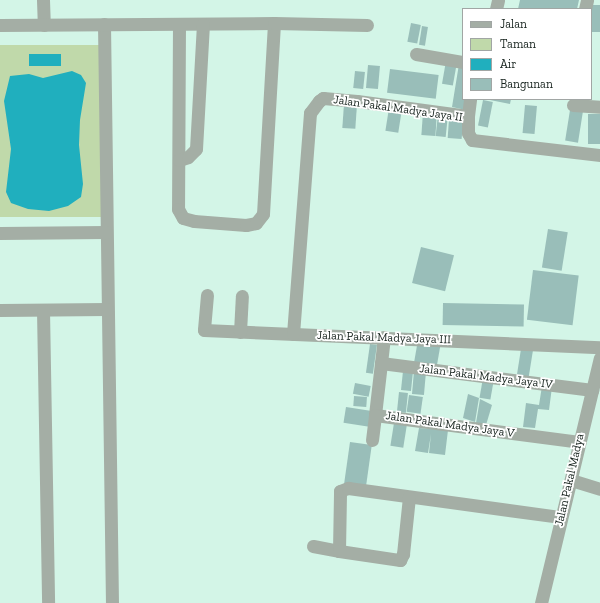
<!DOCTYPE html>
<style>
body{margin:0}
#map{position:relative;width:600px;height:603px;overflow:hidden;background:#d3f5e7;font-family:"Zilla Slab",serif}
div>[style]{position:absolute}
.green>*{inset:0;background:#c0d9aa;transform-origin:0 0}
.water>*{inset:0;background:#20afbe;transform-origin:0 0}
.building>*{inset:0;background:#99beb9;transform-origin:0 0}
.minor>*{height:13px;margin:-6.5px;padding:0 6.5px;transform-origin:6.5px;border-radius:6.5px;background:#a4aea5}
span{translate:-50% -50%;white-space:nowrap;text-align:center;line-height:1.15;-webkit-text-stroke:3.5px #fff;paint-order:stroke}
.street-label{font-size:12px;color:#15211c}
.legend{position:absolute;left:462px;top:8px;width:130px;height:92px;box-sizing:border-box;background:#fff;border:1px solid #a1a6a4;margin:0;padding:5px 7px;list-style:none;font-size:12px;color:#15211c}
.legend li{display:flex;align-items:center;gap:8px;height:20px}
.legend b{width:20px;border:1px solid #a1a6a4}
</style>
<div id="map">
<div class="green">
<i style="left:0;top:45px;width:101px;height:172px"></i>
</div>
<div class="water">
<i style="left:61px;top:54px;width:12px;height:32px;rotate:90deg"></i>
<i style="clip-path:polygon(72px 71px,81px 75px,86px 83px,80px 120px,79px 145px,83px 184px,81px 197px,68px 206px,49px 211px,28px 209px,11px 203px,6px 192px,11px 149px,4px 101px,10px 76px,29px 74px,43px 78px)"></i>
</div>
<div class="building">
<i style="clip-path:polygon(520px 0,562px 0,561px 8px,562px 0,579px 0,577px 9px,518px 9px)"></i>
<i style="left:591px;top:5px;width:9px;height:27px"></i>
<i style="left:411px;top:23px;width:10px;height:19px;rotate:11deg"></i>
<i style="left:422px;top:26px;width:6px;height:19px;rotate:9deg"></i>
<i style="left:446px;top:61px;width:11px;height:23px;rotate:10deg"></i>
<i style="clip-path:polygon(459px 64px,463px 65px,463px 99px,468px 99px,466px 110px,452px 107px)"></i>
<i style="left:368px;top:65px;width:12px;height:23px;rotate:5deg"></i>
<i style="left:390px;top:69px;width:49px;height:24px;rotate:7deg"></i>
<i style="left:355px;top:71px;width:10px;height:17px;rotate:6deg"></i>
<i style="clip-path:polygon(485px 99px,511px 99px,510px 104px)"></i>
<i style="left:483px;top:100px;width:10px;height:26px;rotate:11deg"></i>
<i style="left:344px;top:104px;width:13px;height:24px;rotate:4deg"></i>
<i style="left:525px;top:105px;width:12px;height:28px;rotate:5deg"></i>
<i style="left:389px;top:108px;width:13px;height:23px;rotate:9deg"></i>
<i style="left:570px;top:110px;width:13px;height:31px;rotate:9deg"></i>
<i style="left:423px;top:112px;width:14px;height:23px;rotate:4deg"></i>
<i style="left:438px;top:114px;width:10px;height:22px;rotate:6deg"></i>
<i style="left:588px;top:114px;width:12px;height:30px"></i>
<i style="left:449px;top:119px;width:14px;height:19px;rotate:4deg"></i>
<i style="left:548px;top:229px;width:20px;height:39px;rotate:9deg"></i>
<i style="left:421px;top:247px;width:34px;height:37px;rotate:14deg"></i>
<i style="left:533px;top:270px;width:46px;height:50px;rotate:7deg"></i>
<i style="left:443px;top:303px;width:81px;height:22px;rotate:1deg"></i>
<i style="left:418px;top:340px;width:23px;height:23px;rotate:10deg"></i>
<i style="left:370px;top:344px;width:7px;height:29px;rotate:8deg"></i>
<i style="left:521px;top:349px;width:12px;height:28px;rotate:9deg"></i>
<i style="left:403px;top:371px;width:10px;height:19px;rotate:6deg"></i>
<i style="left:414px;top:371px;width:12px;height:23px;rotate:5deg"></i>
<i style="left:483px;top:378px;width:11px;height:20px;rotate:10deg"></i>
<i style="left:355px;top:383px;width:16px;height:11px;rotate:11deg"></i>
<i style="clip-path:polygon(542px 386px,552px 387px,549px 410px,538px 409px,535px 428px,523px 427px,526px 403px,539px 405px)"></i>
<i style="left:399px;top:392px;width:9px;height:20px;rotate:6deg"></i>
<i style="clip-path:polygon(468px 394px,479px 398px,475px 422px,463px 418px)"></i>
<i style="left:409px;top:395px;width:14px;height:17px;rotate:8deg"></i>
<i style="left:354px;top:396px;width:13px;height:10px;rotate:4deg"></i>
<i style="clip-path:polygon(480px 399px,492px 405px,486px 425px,476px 423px)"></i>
<i style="left:346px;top:407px;width:26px;height:16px;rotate:9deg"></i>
<i style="left:394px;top:423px;width:13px;height:23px;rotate:9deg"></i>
<i style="clip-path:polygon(419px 428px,448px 430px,445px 455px,429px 453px,431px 434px,428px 453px,415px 451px)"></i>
<i style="left:350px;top:442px;width:22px;height:43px;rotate:8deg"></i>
</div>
<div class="minor">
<i style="left:43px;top:0;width:25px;rotate:88deg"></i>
<i style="left:496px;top:9px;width:9px;rotate:-77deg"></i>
<i style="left:585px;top:9px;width:9px;rotate:-77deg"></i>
<i style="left:104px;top:24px;width:579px;rotate:89.21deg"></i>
<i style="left:179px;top:24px;width:185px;rotate:90.3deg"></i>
<i style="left:178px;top:209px;width:10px;rotate:61deg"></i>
<i style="left:183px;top:218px;width:11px;rotate:15deg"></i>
<i style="left:194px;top:221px;width:52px;rotate:4.4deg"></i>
<i style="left:246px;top:225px;width:10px;rotate:-11deg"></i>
<i style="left:256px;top:223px;width:11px;rotate:-52deg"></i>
<i style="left:263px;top:214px;width:191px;rotate:-86.7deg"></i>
<i style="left:0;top:25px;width:274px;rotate:-0.4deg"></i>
<i style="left:274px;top:23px;width:93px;rotate:1.2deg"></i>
<i style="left:416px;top:54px;width:48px;rotate:9.7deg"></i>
<i style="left:573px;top:105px;width:27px;rotate:4deg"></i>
<i style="left:468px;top:116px;width:17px;rotate:-83deg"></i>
<i style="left:179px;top:160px;width:9px;rotate:-18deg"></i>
<i style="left:188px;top:157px;width:11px;rotate:-45deg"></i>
<i style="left:196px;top:149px;width:125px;rotate:-86.8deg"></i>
<i style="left:0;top:233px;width:106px;rotate:-0.5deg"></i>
<i style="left:207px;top:295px;width:35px;rotate:95deg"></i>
<i style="left:204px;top:330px;width:396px;rotate:2.5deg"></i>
<i style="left:0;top:310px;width:107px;rotate:-0.5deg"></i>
<i style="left:43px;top:310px;width:293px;rotate:89deg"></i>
<i style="left:240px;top:332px;width:36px;rotate:-87deg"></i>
<i style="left:293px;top:334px;width:222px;rotate:-85.6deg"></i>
<i style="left:310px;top:113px;width:15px;rotate:-53deg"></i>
<i style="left:319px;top:101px;width:5px;rotate:-37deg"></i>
<i style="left:323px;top:98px;width:34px;rotate:5deg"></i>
<i style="left:357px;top:101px;width:112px;rotate:7.7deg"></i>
<i style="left:468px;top:116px;width:17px;rotate:90deg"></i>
<i style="left:468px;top:133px;width:8px;rotate:60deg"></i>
<i style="left:472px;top:140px;width:129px;rotate:6.7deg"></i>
<i style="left:384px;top:337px;width:79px;rotate:96.6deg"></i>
<i style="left:375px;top:415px;width:206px;rotate:7.5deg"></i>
<i style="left:381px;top:363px;width:213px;rotate:7.3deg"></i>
<i style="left:372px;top:440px;width:25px;rotate:-83deg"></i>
<i style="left:571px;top:480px;width:30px;rotate:17deg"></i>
<i style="left:313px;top:546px;width:26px;rotate:11deg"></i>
<i style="left:339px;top:551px;width:60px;rotate:-89deg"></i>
<i style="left:340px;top:491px;width:9px;rotate:-21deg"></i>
<i style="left:348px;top:488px;width:215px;rotate:7.8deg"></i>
<i style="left:339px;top:551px;width:62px;rotate:8.4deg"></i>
<i style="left:400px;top:560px;width:7px;rotate:-63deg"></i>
<i style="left:403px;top:554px;width:57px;rotate:-84deg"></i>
<i style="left:541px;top:603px;width:252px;rotate:-76.5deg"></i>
</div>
<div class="street-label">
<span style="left:398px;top:109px;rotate:8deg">Jalan Pakal Madya Jaya II</span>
<span style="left:384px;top:338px;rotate:2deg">Jalan Pakal Madya Jaya III</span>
<span style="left:486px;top:377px;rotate:7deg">Jalan Pakal Madya Jaya IV</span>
<span style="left:450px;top:425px;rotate:8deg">Jalan Pakal Madya Jaya V</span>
<span style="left:570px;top:480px;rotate:-77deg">Jalan Pakal Madya</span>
</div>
<ul class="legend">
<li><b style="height:5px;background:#a4aea5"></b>Jalan</li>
<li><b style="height:11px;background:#c0d9aa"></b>Taman</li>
<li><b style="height:11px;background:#20afbe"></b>Air</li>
<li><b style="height:11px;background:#99beb9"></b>Bangunan</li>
</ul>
</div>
